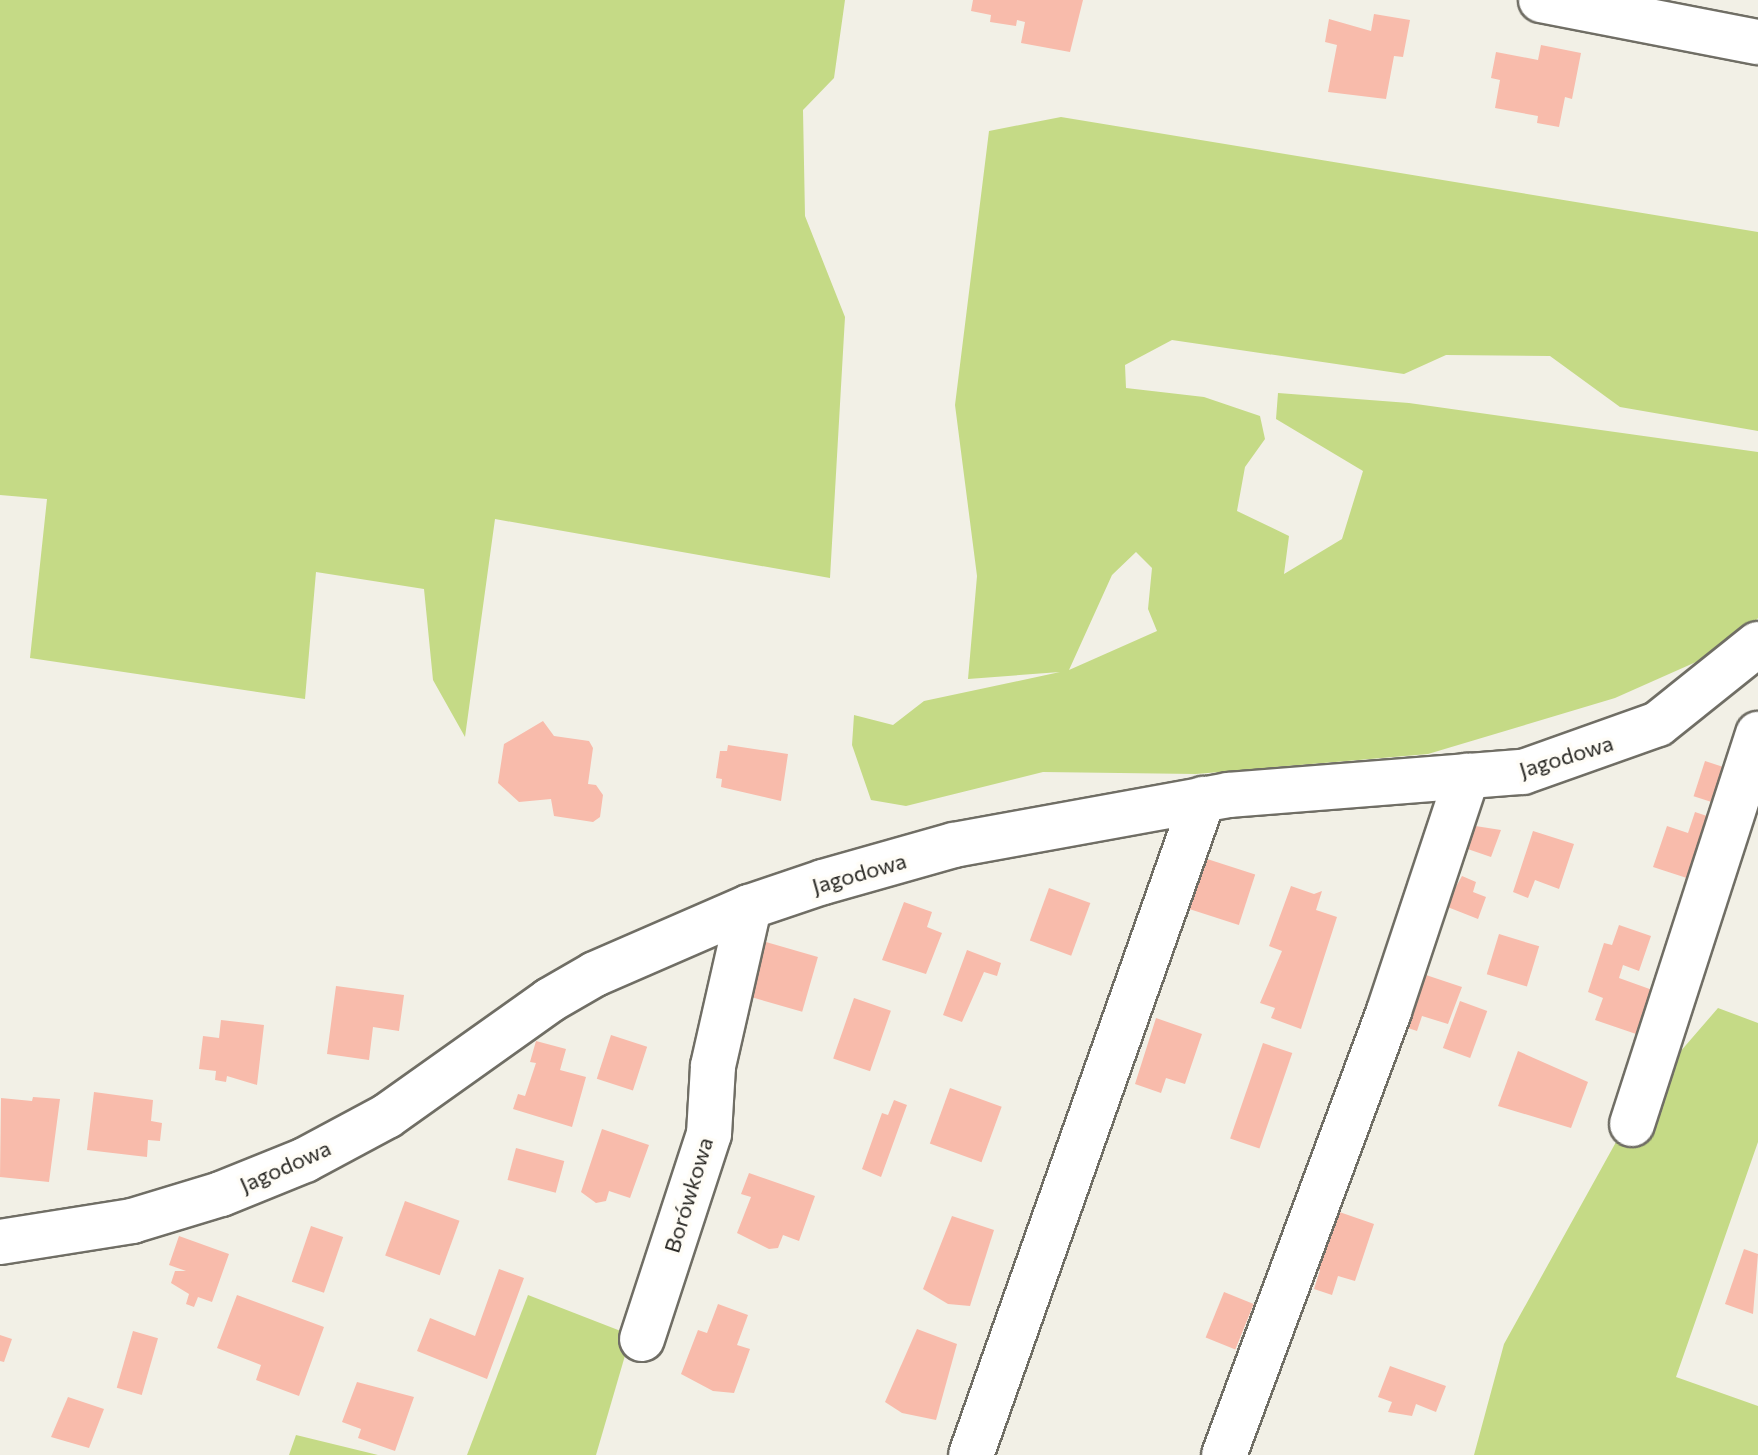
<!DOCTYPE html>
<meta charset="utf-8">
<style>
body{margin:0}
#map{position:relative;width:1758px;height:1455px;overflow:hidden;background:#f2f0e6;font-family:Commissioner,sans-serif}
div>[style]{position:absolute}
.green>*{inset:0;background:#c5da86}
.building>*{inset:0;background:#f8bbab;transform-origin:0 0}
.roads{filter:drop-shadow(2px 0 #706e65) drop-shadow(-2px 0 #706e65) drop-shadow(0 2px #706e65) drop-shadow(0 -2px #706e65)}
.minor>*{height:44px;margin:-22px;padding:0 22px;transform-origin:22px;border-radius:22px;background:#fff}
span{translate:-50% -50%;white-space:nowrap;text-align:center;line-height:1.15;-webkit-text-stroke:7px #fffdf7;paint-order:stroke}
.street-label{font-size:22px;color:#282723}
</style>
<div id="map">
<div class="green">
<i style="clip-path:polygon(0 0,845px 0,834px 78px,803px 110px,805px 216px,845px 317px,830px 578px,495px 519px,465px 737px,433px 680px,424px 589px,316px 572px,305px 699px,30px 658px,47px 499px,0 495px)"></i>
<i style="clip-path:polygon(evenodd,1061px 117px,1758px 232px,1758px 431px,1620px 407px,1550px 356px,1446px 355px,1404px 374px,1172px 340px,1125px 365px,1126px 388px,1204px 397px,1260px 416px,1265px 439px,1245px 467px,1237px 511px,1289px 536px,1284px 574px,1342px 539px,1363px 471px,1276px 419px,1278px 393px,1409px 403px,1758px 452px,1758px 618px,1741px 642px,1615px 698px,1428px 754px,1196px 774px,1043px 772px,906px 806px,871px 800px,852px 745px,854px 715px,893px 725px,924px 701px,1060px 672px,968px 679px,977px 576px,955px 405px,989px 131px,1061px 117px,1136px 552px,1152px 568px,1148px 609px,1157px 631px,1069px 670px,1112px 575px,1136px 552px)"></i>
<i style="clip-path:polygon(1718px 1008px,1758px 1023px,1758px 1142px,1676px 1377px,1758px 1406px,1758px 1455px,1474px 1455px,1504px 1344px,1641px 1097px)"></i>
<i style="clip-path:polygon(528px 1295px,631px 1335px,596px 1455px,467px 1455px)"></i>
<i style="clip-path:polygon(296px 1435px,378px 1455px,289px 1455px)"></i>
</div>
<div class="building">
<i style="clip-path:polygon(973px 0,1083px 0,1070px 52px,1021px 43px,1025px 22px,1017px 20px,1016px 26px,990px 22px,991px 15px,971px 11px)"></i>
<i style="clip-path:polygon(1374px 14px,1410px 20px,1403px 57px,1394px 56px,1386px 99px,1328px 92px,1337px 45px,1325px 42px,1329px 19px,1371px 31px)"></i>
<i style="clip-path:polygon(1541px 45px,1581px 53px,1572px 99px,1565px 97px,1559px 127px,1537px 123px,1538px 116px,1495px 108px,1500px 80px,1491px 78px,1496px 52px,1538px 60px)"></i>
<i style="clip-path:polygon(543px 721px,554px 736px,589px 741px,593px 748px,588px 784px,596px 785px,603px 795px,600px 817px,593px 822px,554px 816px,551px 799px,519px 802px,498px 783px,504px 744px)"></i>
<i style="clip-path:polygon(728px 745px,788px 754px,781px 801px,721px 787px,722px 779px,716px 778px,720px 751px,727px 751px)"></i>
<i style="left:1705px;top:761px;width:28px;height:37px;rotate:18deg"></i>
<i style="clip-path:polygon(1695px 812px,1716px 819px,1696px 881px,1653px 867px,1667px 826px,1688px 833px)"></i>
<i style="clip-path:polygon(1469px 825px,1501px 830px,1491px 857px,1453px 844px)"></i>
<i style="clip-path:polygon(1533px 831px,1574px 844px,1559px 889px,1535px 880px,1528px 898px,1513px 892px)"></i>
<i style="left:1201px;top:857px;width:57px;height:53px;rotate:18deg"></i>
<i style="clip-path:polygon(1462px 876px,1476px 882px,1473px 892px,1486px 897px,1478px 919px,1445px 906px)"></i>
<i style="clip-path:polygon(1291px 886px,1314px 894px,1322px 891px,1316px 910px,1337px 917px,1301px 1029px,1271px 1018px,1275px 1008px,1260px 1003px,1282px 951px,1269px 946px)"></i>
<i style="left:1049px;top:888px;width:44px;height:56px;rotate:20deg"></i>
<i style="clip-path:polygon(904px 902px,932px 912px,927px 927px,942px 933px,926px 974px,882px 960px)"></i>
<i style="clip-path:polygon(1619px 925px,1651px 936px,1639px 971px,1623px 965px,1619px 978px,1658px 992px,1642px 1036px,1595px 1020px,1603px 998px,1588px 992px,1604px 943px,1612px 945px)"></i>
<i style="left:1499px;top:934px;width:42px;height:42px;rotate:17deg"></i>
<i style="left:766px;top:942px;width:54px;height:57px;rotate:16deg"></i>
<i style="clip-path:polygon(967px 950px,1001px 963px,997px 976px,984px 972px,962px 1022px,943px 1015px)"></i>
<i style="clip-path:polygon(1411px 970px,1462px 987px,1448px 1024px,1422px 1016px,1417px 1031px,1393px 1023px)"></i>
<i style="clip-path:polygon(336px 986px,404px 995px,399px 1031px,373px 1027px,369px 1060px,327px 1054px)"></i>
<i style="left:854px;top:998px;width:39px;height:64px;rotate:19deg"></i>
<i style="left:1460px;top:1001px;width:29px;height:50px;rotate:20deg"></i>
<i style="clip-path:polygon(1156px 1018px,1202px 1034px,1185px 1084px,1166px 1078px,1161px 1093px,1135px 1084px)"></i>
<i style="clip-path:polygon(221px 1020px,264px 1025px,257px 1085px,227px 1076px,226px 1082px,215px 1080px,216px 1071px,199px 1069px,203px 1036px,219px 1038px)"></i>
<i style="left:611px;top:1035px;width:38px;height:46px;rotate:18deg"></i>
<i style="clip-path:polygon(536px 1041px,566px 1049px,560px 1070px,586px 1077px,572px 1127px,513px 1109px,518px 1094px,525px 1096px,536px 1063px,530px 1062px)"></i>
<i style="left:1263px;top:1043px;width:31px;height:101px;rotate:19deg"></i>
<i style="clip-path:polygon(1518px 1051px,1588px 1082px,1571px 1128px,1498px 1106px)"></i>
<i style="left:950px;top:1088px;width:55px;height:59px;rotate:20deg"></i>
<i style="clip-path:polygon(94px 1092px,153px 1100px,151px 1121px,162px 1123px,160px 1141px,148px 1140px,147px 1157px,87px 1150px)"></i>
<i style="clip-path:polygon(33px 1097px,60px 1099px,49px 1182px,0 1177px,1px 1098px,32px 1101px)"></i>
<i style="clip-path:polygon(894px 1100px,907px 1105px,881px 1177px,862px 1169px,882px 1113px,888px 1115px)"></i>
<i style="clip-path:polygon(602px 1129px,649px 1145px,630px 1198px,609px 1191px,606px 1201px,596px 1203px,581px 1192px)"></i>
<i style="left:516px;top:1148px;width:50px;height:33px;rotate:15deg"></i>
<i style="clip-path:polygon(749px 1173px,815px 1196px,799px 1241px,783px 1235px,778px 1248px,769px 1249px,737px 1233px,751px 1197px,741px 1194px)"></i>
<i style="left:405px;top:1201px;width:58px;height:58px;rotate:20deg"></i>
<i style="clip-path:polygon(1325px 1207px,1374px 1224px,1355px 1281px,1338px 1276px,1332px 1295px,1314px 1289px,1320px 1270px,1306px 1265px)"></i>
<i style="clip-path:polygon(952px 1216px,994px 1230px,970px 1306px,948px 1304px,923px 1289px)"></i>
<i style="left:311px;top:1226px;width:34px;height:59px;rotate:19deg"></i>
<i style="clip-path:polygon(179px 1236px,229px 1254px,212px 1302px,198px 1297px,194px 1307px,186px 1304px,189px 1294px,171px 1283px,175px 1271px,186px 1271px,169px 1265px)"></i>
<i style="clip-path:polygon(1744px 1249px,1758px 1254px,1753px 1314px,1725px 1304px)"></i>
<i style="clip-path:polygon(499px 1269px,524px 1278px,487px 1379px,417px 1351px,430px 1318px,475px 1336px)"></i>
<i style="left:1224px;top:1292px;width:32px;height:49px;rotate:22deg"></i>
<i style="clip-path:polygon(237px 1295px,324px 1327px,299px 1396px,256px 1380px,261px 1365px,217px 1348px)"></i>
<i style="clip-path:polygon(718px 1304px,748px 1315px,737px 1345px,750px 1349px,734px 1393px,713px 1391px,681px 1374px,698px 1330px,707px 1333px)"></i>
<i style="clip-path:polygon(917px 1329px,957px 1344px,936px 1420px,902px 1413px,885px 1402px)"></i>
<i style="left:133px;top:1331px;width:26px;height:59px;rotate:16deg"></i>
<i style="clip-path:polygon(0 1335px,12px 1339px,4px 1362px,0 1361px)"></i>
<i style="clip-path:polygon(1390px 1366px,1446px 1386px,1436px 1412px,1416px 1404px,1412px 1416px,1388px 1412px,1392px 1402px,1378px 1397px)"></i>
<i style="clip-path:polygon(357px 1382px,414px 1397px,395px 1451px,358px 1438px,361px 1429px,342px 1422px)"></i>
<i style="clip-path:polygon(68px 1397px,104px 1409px,89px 1448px,51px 1437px)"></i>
</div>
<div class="roads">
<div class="minor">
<i style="left:1541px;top:0;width:221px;rotate:11deg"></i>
<i style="left:1632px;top:1124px;width:410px;rotate:-72.1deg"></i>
<i style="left:0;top:1242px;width:134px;rotate:-9deg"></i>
<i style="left:132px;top:1221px;width:93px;rotate:-16.9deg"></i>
<i style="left:221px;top:1194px;width:91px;rotate:-22deg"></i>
<i style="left:305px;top:1160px;width:93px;rotate:-28.2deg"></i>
<i style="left:387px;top:1116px;width:200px;rotate:-35.4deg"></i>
<i style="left:550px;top:1000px;width:52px;rotate:-30deg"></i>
<i style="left:595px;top:974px;width:168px;rotate:-23.5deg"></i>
<i style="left:749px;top:907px;width:78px;rotate:-18.7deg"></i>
<i style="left:823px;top:882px;width:136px;rotate:-15.8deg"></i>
<i style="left:954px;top:845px;width:279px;rotate:-10.3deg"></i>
<i style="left:1228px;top:795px;width:296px;rotate:-4.5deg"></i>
<i style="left:1523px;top:772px;width:143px;rotate:-19.6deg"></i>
<i style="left:1658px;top:724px;width:128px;rotate:-38.7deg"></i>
<i style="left:642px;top:1339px;width:216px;rotate:-71.9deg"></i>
<i style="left:709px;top:1134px;width:68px;rotate:-86.6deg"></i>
<i style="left:713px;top:1066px;width:163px;rotate:-77.2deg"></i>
<i style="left:971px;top:1455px;width:696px;rotate:-70.52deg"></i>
<i style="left:1224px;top:1455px;width:474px;rotate:-69.6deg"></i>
<i style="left:1389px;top:1011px;width:248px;rotate:-71.6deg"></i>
</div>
</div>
<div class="street-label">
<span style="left:1566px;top:756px;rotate:-17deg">Jagodowa</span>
<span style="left:859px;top:873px;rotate:-16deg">Jagodowa</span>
<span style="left:285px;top:1166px;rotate:-24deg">Jagodowa</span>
<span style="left:688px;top:1195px;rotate:-73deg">Borówkowa</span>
</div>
</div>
